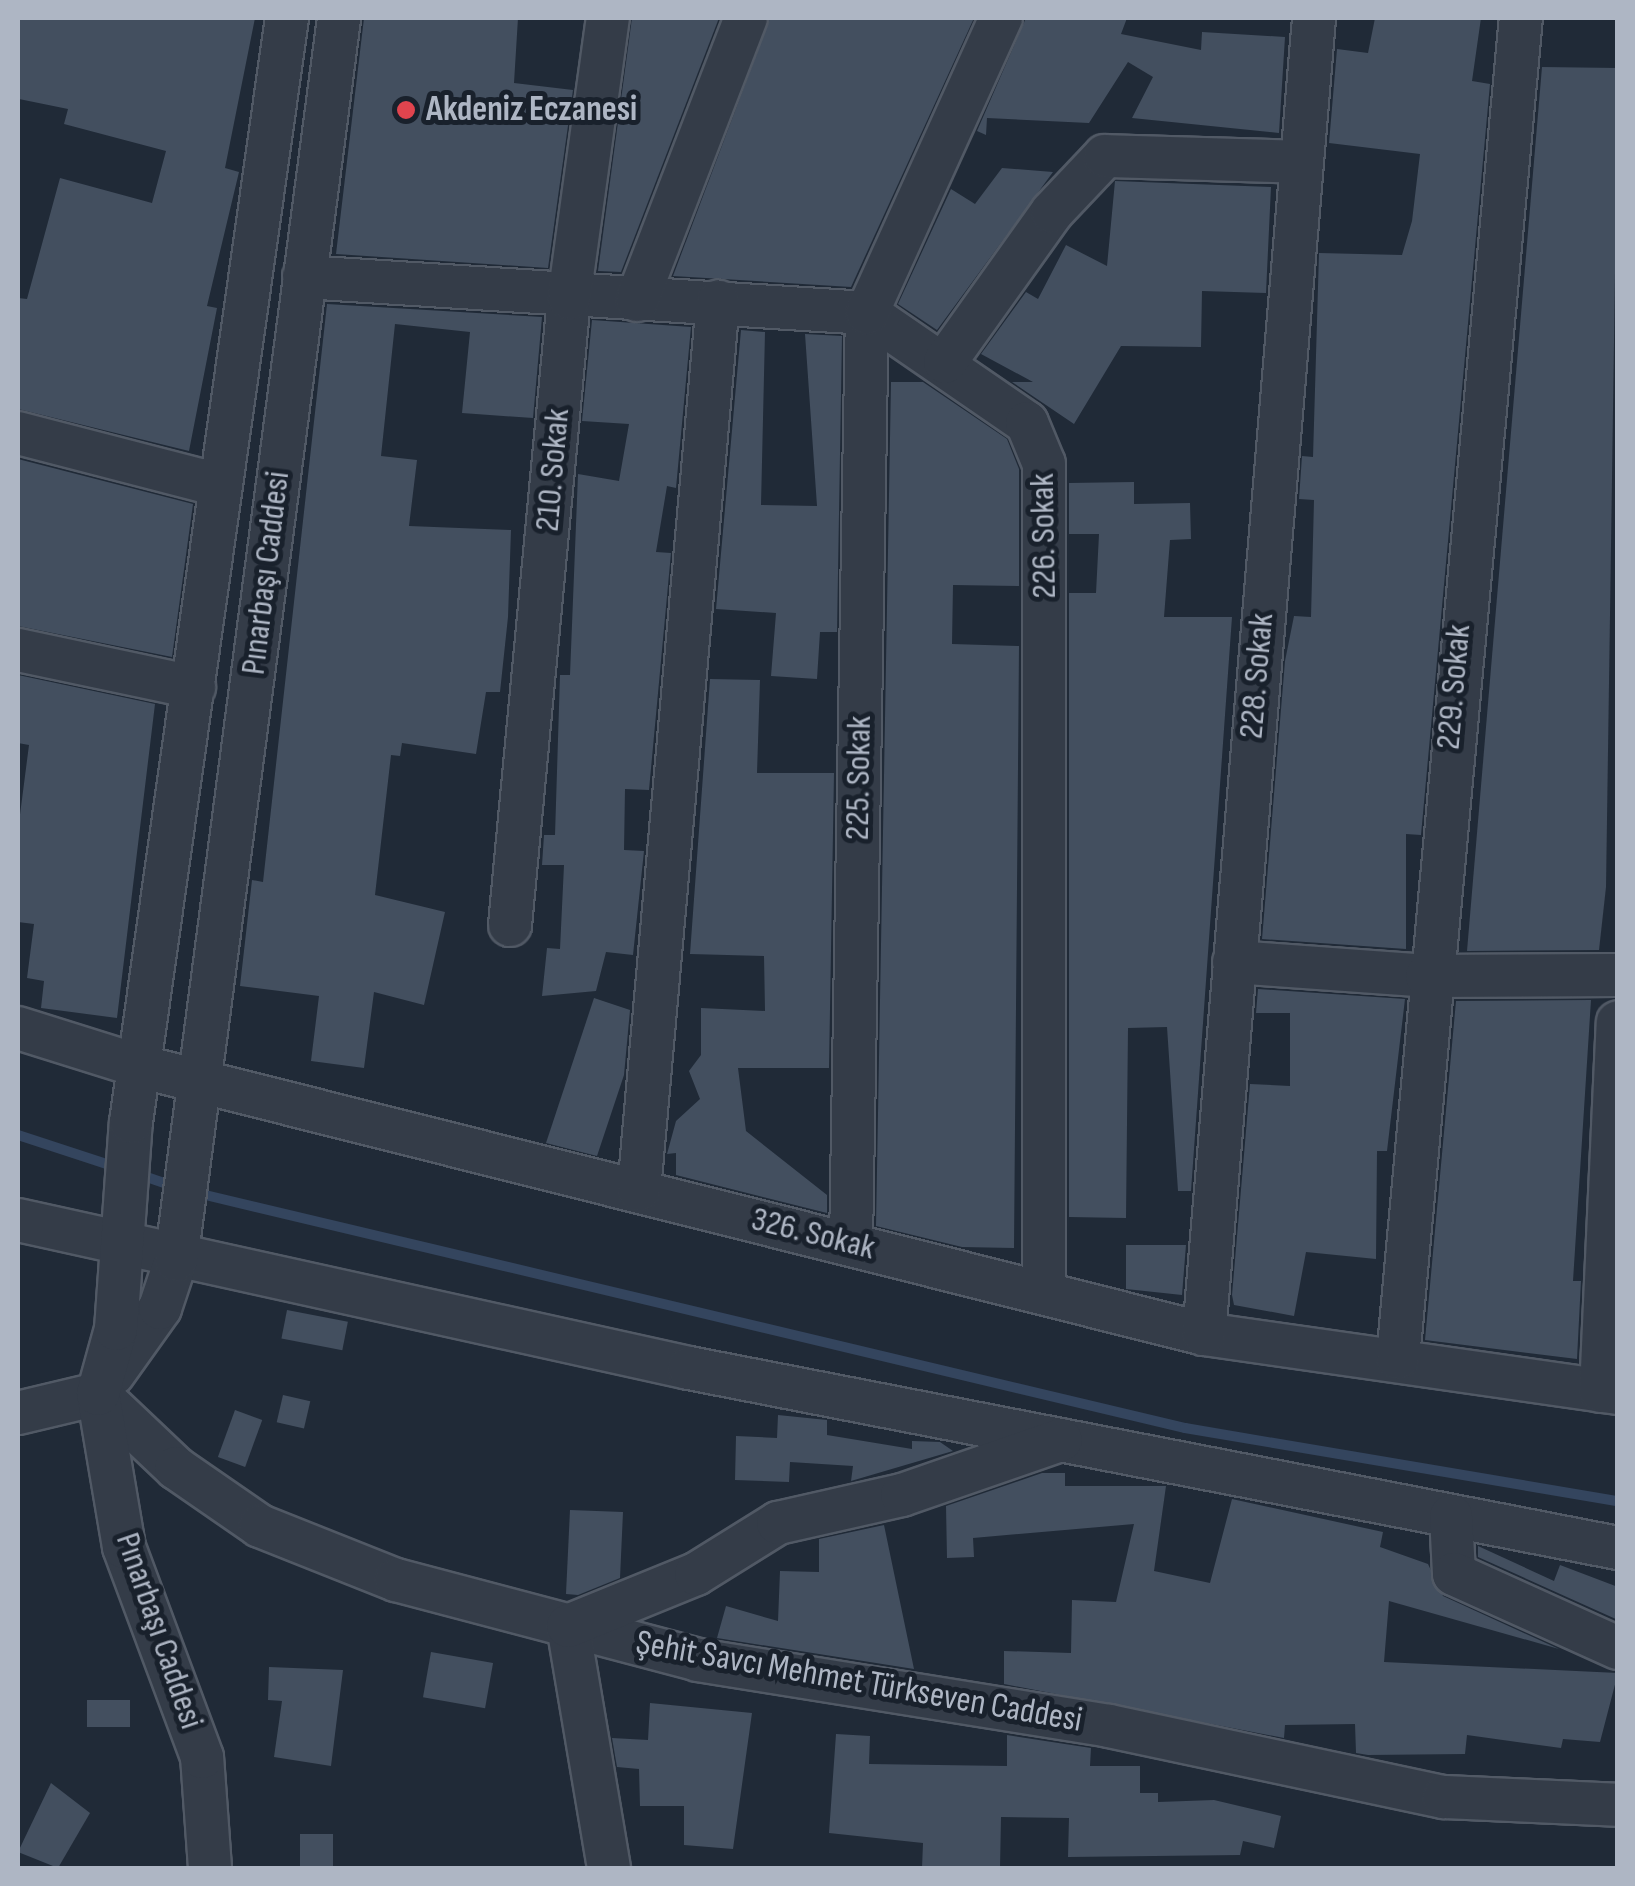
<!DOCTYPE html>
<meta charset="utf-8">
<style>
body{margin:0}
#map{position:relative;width:1635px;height:1886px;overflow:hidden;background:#202a37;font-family:"Sofia Sans Condensed",sans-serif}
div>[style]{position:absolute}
.stream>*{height:10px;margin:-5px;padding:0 5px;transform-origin:5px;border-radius:5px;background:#34455e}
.building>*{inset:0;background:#434f5f;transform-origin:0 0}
.roads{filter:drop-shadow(2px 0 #515965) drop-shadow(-2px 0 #515965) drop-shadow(0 2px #515965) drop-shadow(0 -2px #515965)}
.minor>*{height:42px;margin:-21px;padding:0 21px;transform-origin:21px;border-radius:21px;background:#343c48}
.dots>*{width:28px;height:28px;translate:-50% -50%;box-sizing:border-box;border:5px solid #19212c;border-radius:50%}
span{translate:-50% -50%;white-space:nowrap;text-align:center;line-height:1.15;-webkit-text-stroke:10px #19212c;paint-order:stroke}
.poi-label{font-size:35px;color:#aeb6c4;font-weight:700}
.left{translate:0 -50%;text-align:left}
.street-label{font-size:35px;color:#aeb6c4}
.frame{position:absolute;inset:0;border:20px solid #aeb6c4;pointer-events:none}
</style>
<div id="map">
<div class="stream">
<i style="left:18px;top:1135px;width:106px;rotate:18.1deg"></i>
<i style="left:135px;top:1173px;width:43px;rotate:18.9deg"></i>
<i style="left:197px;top:1193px;width:1016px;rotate:13.38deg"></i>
<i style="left:1185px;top:1428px;width:439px;rotate:9.6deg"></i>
</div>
<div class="building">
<i style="clip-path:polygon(18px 18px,255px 18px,225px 168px,239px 172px,207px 306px,217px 308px,189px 451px,18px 409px,18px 298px,27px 299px,60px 178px,152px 203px,166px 151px,64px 124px,68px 109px,19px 99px)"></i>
<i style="clip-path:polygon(364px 18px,518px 18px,514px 83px,573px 90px,548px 268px,336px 254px)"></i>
<i style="clip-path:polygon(632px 18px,719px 18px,621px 272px,598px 271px)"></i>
<i style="clip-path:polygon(770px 18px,974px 18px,851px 287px,673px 276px)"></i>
<i style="clip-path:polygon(1026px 18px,1127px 18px,1121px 34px,1201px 50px,1202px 32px,1285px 37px,1279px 133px,1132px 118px,1153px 77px,1128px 62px,1089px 123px,987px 118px,986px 135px,977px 131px)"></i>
<i style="clip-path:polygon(1375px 18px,1481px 18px,1472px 81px,1490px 84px,1421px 835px,1406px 834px,1406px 949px,1262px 939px,1285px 661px,1294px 616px,1311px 617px,1314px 500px,1299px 499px,1302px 456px,1313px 457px,1319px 253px,1402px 255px,1412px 221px,1420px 154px,1329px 143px,1337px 49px,1368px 53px)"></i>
<i style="clip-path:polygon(1542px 67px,1618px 68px,1606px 887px,1599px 950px,1467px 951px)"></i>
<i style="clip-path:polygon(1002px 168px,1053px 172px,937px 330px,898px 304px,951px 189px,975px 204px)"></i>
<i style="clip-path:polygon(1115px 181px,1271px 187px,1266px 293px,1202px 291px,1201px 347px,1121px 346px,1074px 424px,1012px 382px,1033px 382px,981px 354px,1026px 292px,1038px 299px,1066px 245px,1107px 266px)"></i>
<i style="clip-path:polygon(327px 304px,542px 317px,533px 418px,462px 413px,470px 332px,395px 324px,381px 456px,417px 460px,409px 526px,511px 530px,508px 617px,500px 692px,486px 692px,476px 754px,402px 743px,400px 756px,391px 755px,375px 895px,445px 912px,424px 1005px,374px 992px,364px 1068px,311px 1061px,319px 996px,240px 986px,252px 880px,263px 882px)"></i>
<i style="clip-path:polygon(592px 320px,691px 327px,676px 488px,667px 486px,656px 552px,671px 553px,649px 790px,625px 789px,624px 850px,644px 851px,633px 955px,606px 952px,596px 991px,542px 996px,547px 948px,560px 949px,564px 865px,542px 865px,544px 835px,555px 835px,560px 675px,570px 675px,578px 474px,619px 481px,629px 424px,582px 421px)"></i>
<i style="clip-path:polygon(741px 330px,765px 332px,761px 505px,817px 506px,805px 334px,842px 336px,837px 632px,820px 632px,817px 679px,771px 676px,776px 613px,716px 609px)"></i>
<i style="clip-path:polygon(891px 382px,923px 382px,1007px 439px,1019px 469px,1019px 586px,953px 585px,952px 644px,1019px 646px,1014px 1248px,962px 1247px,876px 1226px)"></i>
<i style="clip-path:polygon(18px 459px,193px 504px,172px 657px,18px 626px)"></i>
<i style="clip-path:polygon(1134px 482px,1134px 504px,1190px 503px,1191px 539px,1170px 540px,1164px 617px,1232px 617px,1191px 1191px,1178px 1191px,1167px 1027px,1128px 1028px,1126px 1218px,1069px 1217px,1069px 593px,1096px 593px,1099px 534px,1069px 534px,1069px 483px)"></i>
<i style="clip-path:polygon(18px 675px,155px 704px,117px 1018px,41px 1008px,44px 981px,27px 978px,34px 924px,18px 922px,18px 830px,29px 745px,18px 743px)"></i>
<i style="clip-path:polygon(710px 679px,760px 680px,757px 773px,834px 773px,829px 1068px,738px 1068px,746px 1131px,827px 1195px,827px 1213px,676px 1175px,676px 1153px,667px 1154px,676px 1121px,700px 1099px,689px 1071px,701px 1055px,701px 1008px,765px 1011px,764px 956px,690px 954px)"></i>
<i style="clip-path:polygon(1258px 989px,1405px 999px,1387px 1151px,1377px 1151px,1376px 1259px,1306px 1252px,1294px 1316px,1234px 1305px,1232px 1295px,1250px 1084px,1290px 1086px,1290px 1013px,1256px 1013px)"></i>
<i style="clip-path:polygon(594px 998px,630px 1010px,624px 1075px,597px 1156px,546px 1143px)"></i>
<i style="clip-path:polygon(1591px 1000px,1573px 1281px,1581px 1281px,1577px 1359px,1425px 1340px,1456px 1001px)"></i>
<i style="clip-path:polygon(1126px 1245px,1186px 1245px,1182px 1295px,1126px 1289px)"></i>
<i style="left:287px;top:1310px;width:62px;height:29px;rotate:11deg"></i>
<i style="left:283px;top:1395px;width:28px;height:28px;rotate:13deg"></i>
<i style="left:235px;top:1410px;width:29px;height:50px;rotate:20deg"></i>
<i style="clip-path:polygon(778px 1415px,827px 1420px,827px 1435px,912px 1449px,912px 1441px,940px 1442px,953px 1451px,851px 1481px,853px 1466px,790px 1462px,789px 1482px,735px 1480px,736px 1436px,777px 1438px)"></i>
<i style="clip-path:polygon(1042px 1473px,1065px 1473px,1065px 1486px,1166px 1486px,1154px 1571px,1210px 1583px,1232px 1499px,1383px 1532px,1380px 1547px,1428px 1564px,1443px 1596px,1559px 1649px,1389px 1601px,1384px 1662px,1618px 1673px,1600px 1742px,1563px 1739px,1561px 1748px,1467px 1735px,1465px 1754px,1368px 1755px,1356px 1753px,1355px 1724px,1285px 1725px,1284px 1738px,1004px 1684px,1004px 1651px,1071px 1653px,1072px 1600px,1116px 1602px,1134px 1524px,973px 1538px,974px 1557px,947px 1558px,946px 1506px)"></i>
<i style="clip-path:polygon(570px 1510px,623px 1512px,620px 1578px,578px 1595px,566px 1594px)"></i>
<i style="clip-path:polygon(884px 1525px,914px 1669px,717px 1638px,726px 1606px,778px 1621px,780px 1571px,819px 1572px,819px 1539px)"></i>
<i style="clip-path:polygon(1478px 1546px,1554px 1581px,1560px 1565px,1618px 1587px,1618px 1620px,1478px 1557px)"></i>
<i style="left:431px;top:1652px;width:63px;height:46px;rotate:10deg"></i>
<i style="clip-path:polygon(269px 1667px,343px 1670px,331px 1766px,274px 1757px,282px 1701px,268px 1700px)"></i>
<i style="left:87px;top:1700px;width:43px;height:27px"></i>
<i style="clip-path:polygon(650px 1703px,752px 1713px,733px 1849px,684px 1845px,684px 1806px,640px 1806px,639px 1769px,617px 1767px,612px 1738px,648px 1740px)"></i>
<i style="clip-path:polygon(836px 1734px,870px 1736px,869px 1764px,1007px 1766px,1007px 1735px,1091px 1748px,1090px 1766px,1140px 1766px,1140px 1793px,1158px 1793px,1158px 1802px,1214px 1800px,1281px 1816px,1274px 1848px,1243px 1841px,1240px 1855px,1068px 1857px,1069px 1818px,1001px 1817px,1000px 1868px,922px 1868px,923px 1843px,829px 1833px)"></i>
<i style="clip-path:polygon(51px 1783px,90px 1813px,58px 1868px,18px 1852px)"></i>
<i style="left:300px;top:1834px;width:33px;height:34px"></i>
</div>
<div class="roads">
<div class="minor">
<i style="left:304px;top:277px;width:564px;rotate:3.66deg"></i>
<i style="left:867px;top:313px;width:194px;rotate:34.5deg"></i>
<i style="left:1027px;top:423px;width:44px;rotate:67.5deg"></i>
<i style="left:1044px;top:464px;width:829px;rotate:90deg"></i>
<i style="left:637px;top:300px;width:302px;rotate:-68.9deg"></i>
<i style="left:945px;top:362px;width:184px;rotate:-54.5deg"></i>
<i style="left:1052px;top:212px;width:77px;rotate:-46.6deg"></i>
<i style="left:1105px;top:156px;width:197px;rotate:1.7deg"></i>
<i style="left:18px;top:433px;width:203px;rotate:14.5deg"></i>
<i style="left:18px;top:650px;width:180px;rotate:11.9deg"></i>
<i style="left:510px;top:925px;width:630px;rotate:-84.62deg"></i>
<i style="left:569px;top:298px;width:283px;rotate:-82.1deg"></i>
<i style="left:1234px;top:962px;width:194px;rotate:4.1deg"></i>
<i style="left:1427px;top:976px;width:191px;rotate:-0.3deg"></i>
<i style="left:18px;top:1028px;width:127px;rotate:17.4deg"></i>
<i style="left:139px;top:1066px;width:1098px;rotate:14.12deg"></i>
<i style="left:1204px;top:1334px;width:418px;rotate:8.1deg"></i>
<i style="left:639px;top:1190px;width:892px;rotate:-84.92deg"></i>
<i style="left:18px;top:1220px;width:687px;rotate:12.44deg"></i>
<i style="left:689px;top:1368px;width:946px;rotate:10.97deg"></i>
<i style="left:851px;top:1244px;width:931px;rotate:-89.02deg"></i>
<i style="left:867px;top:313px;width:324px;rotate:-65.6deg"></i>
<i style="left:1204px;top:1334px;width:1321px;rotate:-85.22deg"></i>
<i style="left:1398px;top:1358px;width:1346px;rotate:-84.76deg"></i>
<i style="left:113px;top:1374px;width:81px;rotate:-54.5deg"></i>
<i style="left:160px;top:1308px;width:51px;rotate:-71.6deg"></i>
<i style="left:176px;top:1260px;width:1253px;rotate:-82.52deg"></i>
<i style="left:1601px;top:1391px;width:369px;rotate:-87.4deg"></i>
<i style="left:98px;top:1394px;width:108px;rotate:43.5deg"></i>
<i style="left:176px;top:1468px;width:102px;rotate:34.6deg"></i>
<i style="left:260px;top:1526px;width:146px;rotate:21.7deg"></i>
<i style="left:396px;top:1580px;width:312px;rotate:14.8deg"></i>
<i style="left:698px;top:1660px;width:416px;rotate:9.1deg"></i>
<i style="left:1109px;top:1726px;width:342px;rotate:12deg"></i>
<i style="left:1444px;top:1797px;width:174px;rotate:2.6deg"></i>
<i style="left:18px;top:1413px;width:82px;rotate:-13.4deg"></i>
<i style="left:1451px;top:1516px;width:58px;rotate:87deg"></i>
<i style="left:1454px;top:1574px;width:180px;rotate:24.3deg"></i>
<i style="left:210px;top:1868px;width:111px;rotate:-94.1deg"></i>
<i style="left:202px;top:1757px;width:224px;rotate:-110.4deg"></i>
<i style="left:124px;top:1547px;width:155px;rotate:-99.6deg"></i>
<i style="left:98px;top:1394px;width:67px;rotate:-74.5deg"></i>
<i style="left:116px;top:1329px;width:208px;rotate:-85.9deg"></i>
<i style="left:131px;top:1122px;width:1115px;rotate:-81.96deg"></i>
<i style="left:609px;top:1868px;width:245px;rotate:-99.6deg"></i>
<i style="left:568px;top:1626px;width:138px;rotate:-22.1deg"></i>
<i style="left:696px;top:1574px;width:97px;rotate:-31.9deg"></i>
<i style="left:778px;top:1523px;width:127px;rotate:-12.7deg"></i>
<i style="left:902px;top:1495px;width:168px;rotate:-19.1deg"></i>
</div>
</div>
<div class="dots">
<i style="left:406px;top:110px;background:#e0444e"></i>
</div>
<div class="poi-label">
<span class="left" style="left:426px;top:110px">Akdeniz Eczanesi</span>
</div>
<div class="street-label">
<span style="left:553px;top:470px;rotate:-85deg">210. Sokak</span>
<span style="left:1044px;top:536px;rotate:-91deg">226. Sokak</span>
<span style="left:266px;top:573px;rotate:-83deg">Pınarbaşı Caddesi</span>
<span style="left:1257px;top:676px;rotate:-85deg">228. Sokak</span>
<span style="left:1454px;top:687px;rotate:-85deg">229. Sokak</span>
<span style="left:859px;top:778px;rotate:-89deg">225. Sokak</span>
<span style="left:813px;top:1234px;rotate:14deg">326. Sokak</span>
<span style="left:159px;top:1631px;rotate:71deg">Pınarbaşı Caddesi</span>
<span style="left:859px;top:1682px;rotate:10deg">Şehit Savcı Mehmet Türkseven Caddesi</span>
</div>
<div class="frame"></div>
</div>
